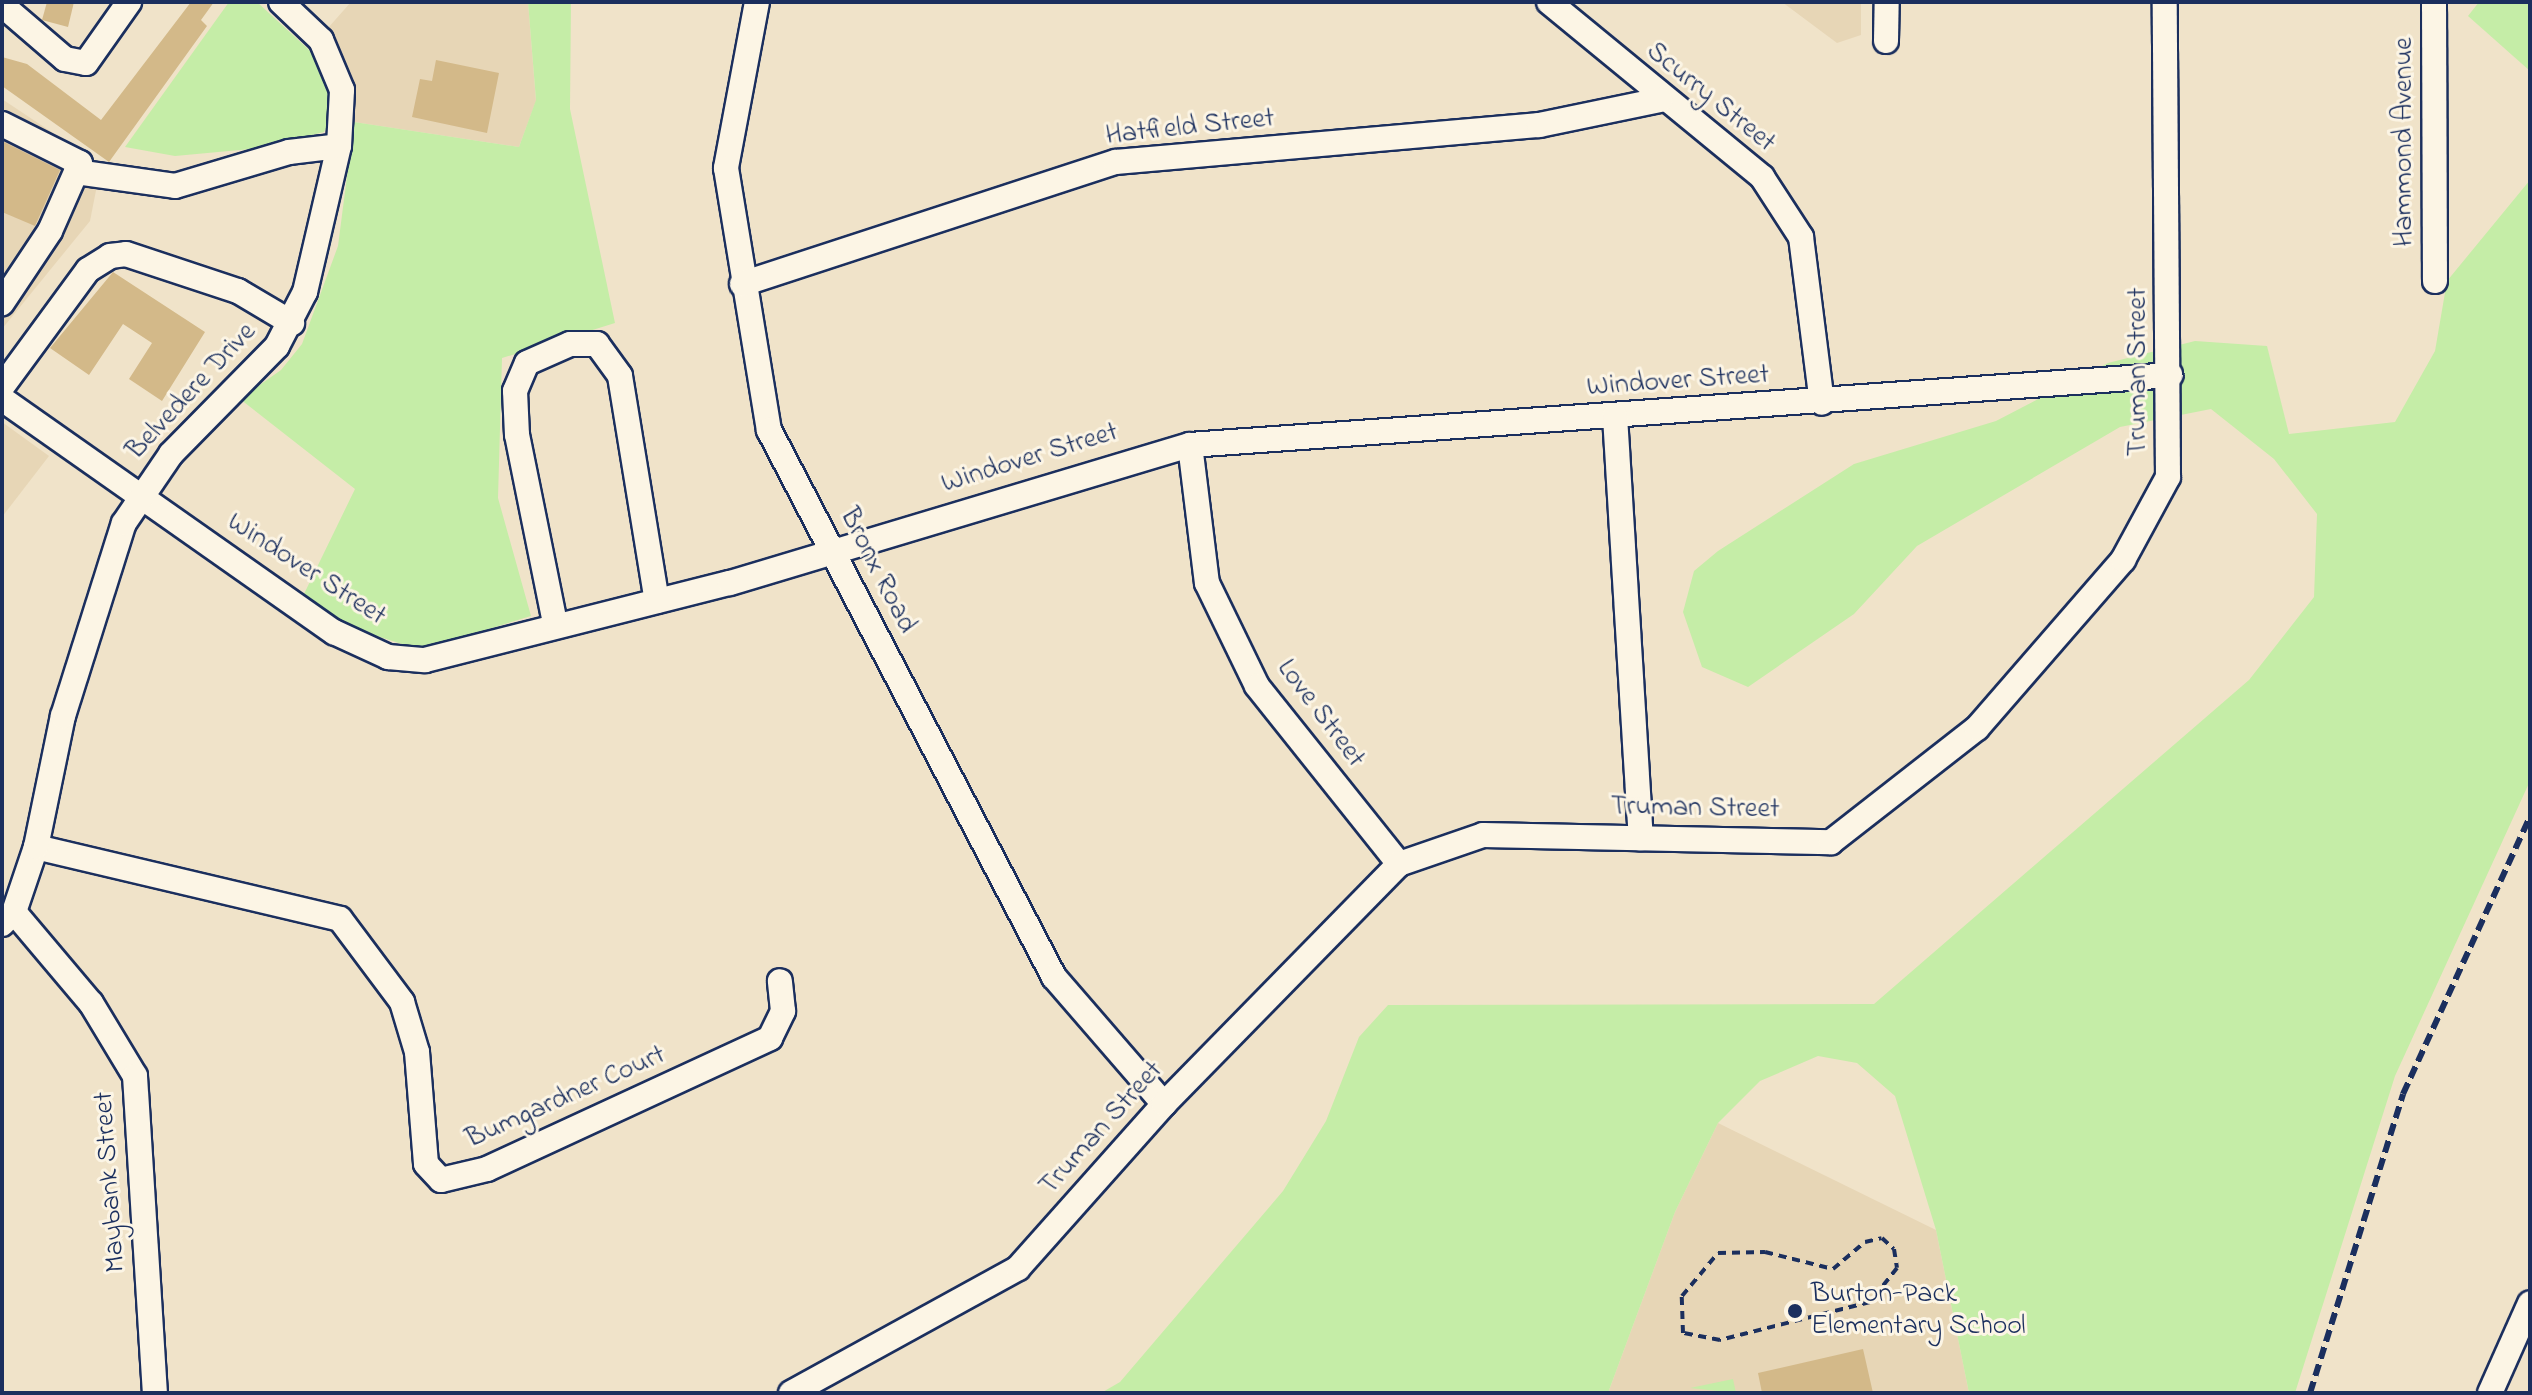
<!DOCTYPE html>
<style>
body{margin:0}
#map{position:relative;width:2532px;height:1395px;overflow:hidden;background:#f0e3c9;font-family:"Indie Flower",sans-serif}
div>[style]{position:absolute}
.built>*{inset:0;background:#e7d6b6}
.green>*{inset:0;background:#c5eda7}
.building>*{inset:0;background:#d3b989}
.path>*{height:4px;margin-top:-2px;transform-origin:0;background:repeating-linear-gradient(90deg,#1b2f5e 0 8px,transparent 0 14px)}
.roads{filter:drop-shadow(2px 0 #1b2f5e) drop-shadow(-2px 0 #1b2f5e) drop-shadow(0 2px #1b2f5e) drop-shadow(0 -2px #1b2f5e)}
.minor>*{height:24px;margin:-12px;padding:0 12px;transform-origin:12px;border-radius:12px;background:#fcf5e5}
.rail>*{height:6px;margin-top:-3px;transform-origin:0;background:repeating-linear-gradient(90deg,#1b2f5e 0 12px,transparent 0 18px)}
.dots>*{width:22px;height:22px;translate:-50% -50%;box-sizing:border-box;border:4px solid #fcf5e5;border-radius:50%}
span{translate:-50% -50%;white-space:nowrap;text-align:center;line-height:1.15;-webkit-text-stroke:6px #fcf5e5;paint-order:stroke}
.street-label{font-size:28px;color:#1b2f5e}
.poi-label{font-size:28px;color:#1b2f5e}
.left{translate:0 -50%;text-align:left}
.frame{position:absolute;inset:0;border:4px solid #1b2f5e;pointer-events:none}
</style>
<div id="map">
<div class="built">
<i style="clip-path:polygon(351px 2px,528px 2px,536px 101px,519px 147px,354px 122px,355px 94px,328px 28px)"></i>
<i style="clip-path:polygon(1782px 2px,1861px 2px,1861px 35px,1837px 43px)"></i>
<i style="clip-path:polygon(2px 99px,101px 165px,90px 221px,2px 329px)"></i>
<i style="clip-path:polygon(2px 422px,49px 456px,2px 517px)"></i>
<i style="clip-path:polygon(1718px 1123px,1936px 1230px,1969px 1393px,1608px 1393px,1675px 1212px)"></i>
</div>
<div class="green">
<i style="clip-path:polygon(229px 2px,257px 2px,319px 59px,335px 113px,324px 132px,260px 148px,175px 156px,125px 147px)"></i>
<i style="clip-path:polygon(528px 2px,571px 2px,570px 109px,615px 323px,502px 358px,498px 498px,531px 616px,421px 650px,348px 627px,303px 596px,355px 489px,240px 399px,281px 370px,302px 344px,338px 246px,354px 122px,519px 147px,536px 100px)"></i>
<i style="clip-path:polygon(2479px 2px,2530px 2px,2530px 71px,2468px 16px)"></i>
<i style="clip-path:polygon(2530px 180px,2530px 781px,2395px 1076px,2295px 1393px,1969px 1393px,1936px 1230px,1895px 1096px,1857px 1063px,1818px 1056px,1760px 1081px,1718px 1123px,1675px 1212px,1608px 1393px,1101px 1393px,1120px 1382px,1283px 1191px,1326px 1121px,1359px 1037px,1388px 1005px,1874px 1004px,2249px 680px,2314px 597px,2317px 514px,2274px 459px,2211px 409px,2120px 427px,1917px 546px,1854px 614px,1748px 687px,1702px 667px,1683px 612px,1694px 571px,1718px 551px,1854px 464px,1996px 421px,2108px 363px,2195px 341px,2267px 346px,2289px 434px,2395px 422px,2435px 351px,2447px 281px)"></i>
<i style="clip-path:polygon(1733px 1379px,1736px 1393px,1690px 1388px)"></i>
</div>
<div class="building">
<i style="clip-path:polygon(47px 2px,74px 2px,68px 27px,42px 20px)"></i>
<i style="clip-path:polygon(191px 2px,214px 2px,201px 20px,207px 26px,109px 162px,2px 86px,2px 57px,27px 64px,101px 120px)"></i>
<i style="clip-path:polygon(436px 60px,499px 73px,487px 133px,412px 117px,420px 79px,432px 81px)"></i>
<i style="clip-path:polygon(2px 141px,60px 170px,35px 226px,2px 212px)"></i>
<i style="clip-path:polygon(113px 272px,205px 332px,162px 401px,129px 379px,152px 343px,123px 324px,89px 375px,50px 348px)"></i>
<i style="clip-path:polygon(1863px 1349px,1873px 1393px,1762px 1393px,1758px 1373px)"></i>
</div>
<div class="path">
<i style="left:1882px;top:1238px;width:16px;rotate:43deg"></i>
<i style="left:1894px;top:1249px;width:19px;rotate:81deg"></i>
<i style="left:1897px;top:1268px;width:43px;rotate:128.5deg"></i>
<i style="left:1870px;top:1302px;width:155px;rotate:165.8deg"></i>
<i style="left:1720px;top:1340px;width:38px;rotate:-169deg"></i>
<i style="left:1683px;top:1333px;width:37px;rotate:-92deg"></i>
<i style="left:1682px;top:1296px;width:56px;rotate:-50.1deg"></i>
<i style="left:1718px;top:1253px;width:47px;rotate:-1.2deg"></i>
<i style="left:1765px;top:1252px;width:70px;rotate:14deg"></i>
<i style="left:1833px;top:1269px;width:42px;rotate:-40.2deg"></i>
<i style="left:1865px;top:1242px;width:17px;rotate:-13deg"></i>
</div>
<div class="roads">
<div class="minor">
<i style="left:757px;top:2px;width:169px;rotate:100.6deg"></i>
<i style="left:726px;top:168px;width:266px;rotate:80.7deg"></i>
<i style="left:769px;top:430px;width:617px;rotate:62.48deg"></i>
<i style="left:1054px;top:977px;width:168px;rotate:49.1deg"></i>
<i style="left:1549px;top:2px;width:276px;rotate:39.4deg"></i>
<i style="left:1762px;top:177px;width:72px;rotate:57deg"></i>
<i style="left:1801px;top:237px;width:167px;rotate:82.8deg"></i>
<i style="left:2434px;top:2px;width:279px;rotate:89.8deg"></i>
<i style="left:2px;top:5px;width:83px;rotate:40.6deg"></i>
<i style="left:65px;top:59px;width:21px;rotate:11deg"></i>
<i style="left:86px;top:63px;width:75px;rotate:-54.8deg"></i>
<i style="left:1886px;top:41px;width:39px;rotate:-89deg"></i>
<i style="left:2px;top:124px;width:87px;rotate:26.6deg"></i>
<i style="left:80px;top:163px;width:74px;rotate:113.8deg"></i>
<i style="left:50px;top:231px;width:87px;rotate:123.7deg"></i>
<i style="left:76px;top:172px;width:100px;rotate:8deg"></i>
<i style="left:175px;top:186px;width:119px;rotate:-16.6deg"></i>
<i style="left:289px;top:152px;width:50px;rotate:-6.8deg"></i>
<i style="left:742px;top:284px;width:393px;rotate:-18.1deg"></i>
<i style="left:1116px;top:162px;width:425px;rotate:-5deg"></i>
<i style="left:1539px;top:125px;width:124px;rotate:-11.7deg"></i>
<i style="left:2px;top:387px;width:145px;rotate:-53.7deg"></i>
<i style="left:88px;top:270px;width:26px;rotate:-32deg"></i>
<i style="left:110px;top:256px;width:16px;rotate:-7deg"></i>
<i style="left:126px;top:254px;width:118px;rotate:18.3deg"></i>
<i style="left:238px;top:291px;width:63px;rotate:30.7deg"></i>
<i style="left:2px;top:399px;width:406px;rotate:35.1deg"></i>
<i style="left:334px;top:632px;width:60px;rotate:24.8deg"></i>
<i style="left:388px;top:657px;width:37px;rotate:5deg"></i>
<i style="left:425px;top:660px;width:315px;rotate:-14.2deg"></i>
<i style="left:730px;top:583px;width:480px;rotate:-16.7deg"></i>
<i style="left:1190px;top:445px;width:983px;rotate:-4.08deg"></i>
<i style="left:1615px;top:416px;width:423px;rotate:86.5deg"></i>
<i style="left:1190px;top:445px;width:139px;rotate:83deg"></i>
<i style="left:1207px;top:583px;width:114px;rotate:64.1deg"></i>
<i style="left:1257px;top:686px;width:228px;rotate:51.4deg"></i>
<i style="left:555px;top:623px;width:192px;rotate:-101.4deg"></i>
<i style="left:517px;top:435px;width:44px;rotate:-92.6deg"></i>
<i style="left:515px;top:391px;width:30px;rotate:-67deg"></i>
<i style="left:527px;top:363px;width:47px;rotate:-23.8deg"></i>
<i style="left:570px;top:344px;width:27px"></i>
<i style="left:597px;top:344px;width:39px;rotate:54deg"></i>
<i style="left:620px;top:376px;width:228px;rotate:80.7deg"></i>
<i style="left:36px;top:847px;width:312px;rotate:13.3deg"></i>
<i style="left:340px;top:919px;width:104px;rotate:53.2deg"></i>
<i style="left:402px;top:1002px;width:52px;rotate:73.3deg"></i>
<i style="left:417px;top:1052px;width:112px;rotate:85.4deg"></i>
<i style="left:426px;top:1164px;width:22px;rotate:47deg"></i>
<i style="left:441px;top:1180px;width:47px;rotate:-13.4deg"></i>
<i style="left:487px;top:1169px;width:312px;rotate:-24.8deg"></i>
<i style="left:770px;top:1038px;width:30px;rotate:-64deg"></i>
<i style="left:783px;top:1011px;width:30px;rotate:-96deg"></i>
<i style="left:14px;top:912px;width:119px;rotate:49.8deg"></i>
<i style="left:91px;top:1003px;width:85px;rotate:58.9deg"></i>
<i style="left:135px;top:1076px;width:318px;rotate:86.4deg"></i>
<i style="left:2px;top:924px;width:17px;rotate:-45deg"></i>
<i style="left:14px;top:912px;width:69px;rotate:-71.3deg"></i>
<i style="left:36px;top:847px;width:134px;rotate:-78.4deg"></i>
<i style="left:63px;top:716px;width:202px;rotate:-72.5deg"></i>
<i style="left:124px;top:523px;width:83px;rotate:-55.7deg"></i>
<i style="left:171px;top:454px;width:151px;rotate:-45.5deg"></i>
<i style="left:277px;top:346px;width:61px;rotate:-62.6deg"></i>
<i style="left:305px;top:292px;width:150px;rotate:-76.9deg"></i>
<i style="left:339px;top:146px;width:56px;rotate:-86.9deg"></i>
<i style="left:342px;top:90px;width:54px;rotate:-112.8deg"></i>
<i style="left:321px;top:40px;width:55px;rotate:-136.5deg"></i>
<i style="left:791px;top:1393px;width:259px;rotate:-28.8deg"></i>
<i style="left:1018px;top:1268px;width:220px;rotate:-48.3deg"></i>
<i style="left:1164px;top:1104px;width:336px;rotate:-45.6deg"></i>
<i style="left:1399px;top:864px;width:89px;rotate:-19deg"></i>
<i style="left:1483px;top:835px;width:348px;rotate:1.2deg"></i>
<i style="left:1831px;top:842px;width:185px;rotate:-38deg"></i>
<i style="left:1977px;top:728px;width:223px;rotate:-49deg"></i>
<i style="left:2123px;top:560px;width:94px;rotate:-61.5deg"></i>
<i style="left:2168px;top:477px;width:475px;rotate:-90.4deg"></i>
<i style="left:2490px;top:1393px;width:98px;rotate:-66deg"></i>
</div>
</div>
<div class="rail">
<i style="left:2310px;top:1393px;width:313px;rotate:-72.7deg"></i>
<i style="left:2403px;top:1094px;width:306px;rotate:-65.4deg"></i>
</div>
<div class="dots">
<i style="left:1795px;top:1311px;background:#1b2f5e"></i>
</div>
<div class="street-label">
<span style="left:1710px;top:98px;rotate:39deg">Scurry Street</span>
<span style="left:1190px;top:128px;rotate:-6deg">Hatfield Street</span>
<span style="left:2405px;top:142px;rotate:-90deg">Hammond Avenue</span>
<span style="left:2139px;top:372px;rotate:-90deg">Truman Street</span>
<span style="left:1678px;top:382px;rotate:-4deg">Windover Street</span>
<span style="left:192px;top:392px;rotate:-47deg">Belvedere Drive</span>
<span style="left:1030px;top:459px;rotate:-17deg">Windover Street</span>
<span style="left:306px;top:570px;rotate:33deg">Windover Street</span>
<span style="left:877px;top:571px;rotate:63deg">Bronx Road</span>
<span style="left:1320px;top:714px;rotate:53deg">Love Street</span>
<span style="left:1695px;top:809px;rotate:1deg">Truman Street</span>
<span style="left:566px;top:1098px;rotate:-24deg">Bumgardner Court</span>
<span style="left:1102px;top:1129px;rotate:-48deg">Truman Street</span>
<span style="left:111px;top:1182px;rotate:-94deg">Maybank Street</span>
</div>
<div class="poi-label">
<span class="left" style="left:1811px;top:1311px">Burton-Pack<br>Elementary School</span>
</div>
<div class="frame"></div>
</div>
